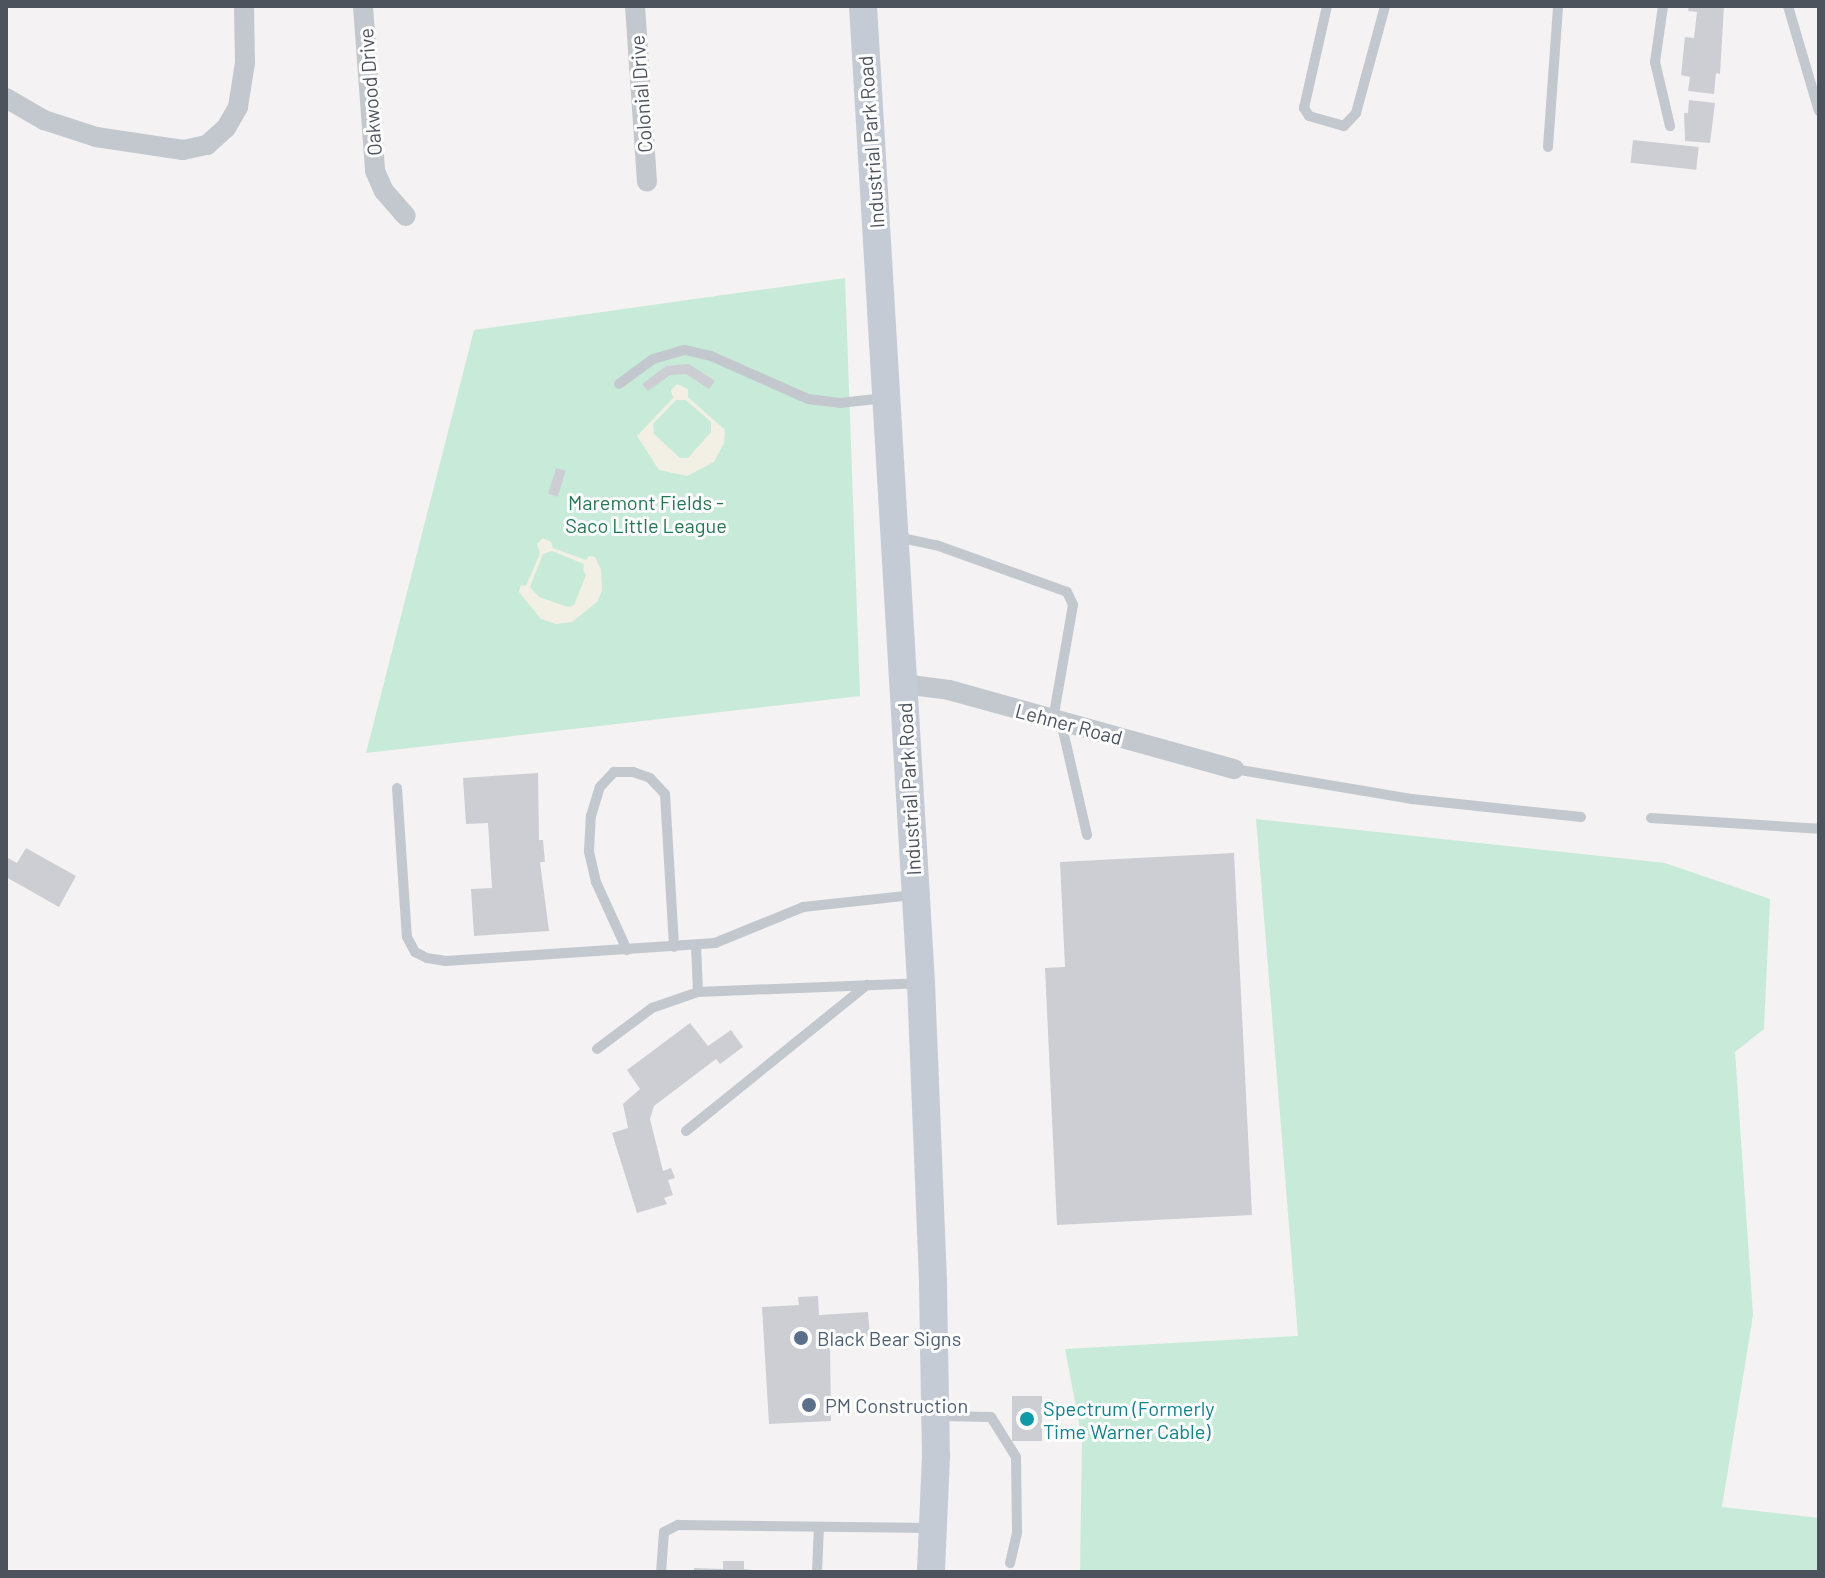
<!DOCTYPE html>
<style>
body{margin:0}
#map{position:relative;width:1825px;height:1578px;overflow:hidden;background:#f4f2f2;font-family:Barlow,sans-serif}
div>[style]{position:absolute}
.green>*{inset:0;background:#c7ebd8}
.sand>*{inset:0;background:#f2efe5}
.building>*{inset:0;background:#cdced3;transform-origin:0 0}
.service>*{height:10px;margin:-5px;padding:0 5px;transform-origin:5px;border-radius:5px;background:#c2c8ce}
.minor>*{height:20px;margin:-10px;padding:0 10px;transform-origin:10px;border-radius:10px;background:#c2c8ce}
.secondary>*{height:28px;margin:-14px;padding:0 14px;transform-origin:14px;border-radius:14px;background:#c5cbd5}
.dots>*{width:22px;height:22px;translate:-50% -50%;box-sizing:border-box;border:4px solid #fff;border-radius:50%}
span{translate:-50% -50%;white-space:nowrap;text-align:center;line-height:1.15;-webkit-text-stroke:6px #fff;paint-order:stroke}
.street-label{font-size:20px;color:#4c535d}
.park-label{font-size:20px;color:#247755}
.service-label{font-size:20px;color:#4e5e75}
.left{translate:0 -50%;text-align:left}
.culture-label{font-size:20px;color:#0d838f}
.frame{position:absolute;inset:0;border:8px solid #4c535d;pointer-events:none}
</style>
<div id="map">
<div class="green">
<i style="clip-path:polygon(845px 278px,860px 696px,366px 753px,474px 330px)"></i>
<i style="clip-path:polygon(1256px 819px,1665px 863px,1770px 899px,1764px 1029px,1735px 1052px,1753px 1315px,1722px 1507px,1819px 1518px,1819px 1572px,1080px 1572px,1082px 1439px,1065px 1349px,1298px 1336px)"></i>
</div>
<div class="sand">
<i style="clip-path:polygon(evenodd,677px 384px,688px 389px,688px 397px,725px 430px,724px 443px,714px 462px,687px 476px,659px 470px,637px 436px,673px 398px,671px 390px,677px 384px,676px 400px,686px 400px,711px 422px,711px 432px,688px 458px,680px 458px,654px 434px,653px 424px,676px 400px)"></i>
<i style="clip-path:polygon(evenodd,543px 538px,551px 542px,553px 548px,586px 560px,589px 556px,595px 557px,601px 569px,602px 591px,597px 602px,572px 622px,556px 624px,541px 619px,519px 592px,521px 585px,526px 586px,540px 553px,537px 544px,543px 538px,552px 551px,584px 564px,583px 570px,586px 575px,574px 605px,568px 607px,539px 597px,530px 587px,543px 554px,552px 551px)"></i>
</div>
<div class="building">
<i style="clip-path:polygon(1689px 6px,1724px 6px,1720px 74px,1716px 73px,1714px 94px,1688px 91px,1690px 77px,1681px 75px,1685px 37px,1694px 38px,1697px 12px,1688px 11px)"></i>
<i style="clip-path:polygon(1689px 100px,1715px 103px,1710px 143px,1685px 141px,1684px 113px,1688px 113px)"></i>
<i style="left:1633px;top:140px;width:66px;height:23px;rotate:6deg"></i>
<i style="clip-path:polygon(689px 364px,715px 381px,709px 389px,686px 374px,670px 375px,648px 391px,642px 384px,666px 366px)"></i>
<i style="left:556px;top:468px;width:10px;height:27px;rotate:17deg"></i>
<i style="clip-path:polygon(538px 773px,539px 840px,543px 840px,545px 862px,540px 862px,549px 931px,474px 936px,471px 889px,492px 888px,488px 823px,466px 824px,463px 778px)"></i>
<i style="clip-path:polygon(26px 848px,76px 876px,59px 907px,6px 877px,6px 857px,17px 863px)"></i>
<i style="clip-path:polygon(1234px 853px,1252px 1215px,1057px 1225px,1045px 968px,1065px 967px,1060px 862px)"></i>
<i style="clip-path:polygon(690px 1023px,708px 1046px,731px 1030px,743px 1047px,720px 1064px,716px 1059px,654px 1106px,650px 1119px,663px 1171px,671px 1168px,675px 1178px,668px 1180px,673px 1195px,664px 1198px,667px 1204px,637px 1213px,612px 1133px,628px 1128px,623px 1104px,640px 1089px,627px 1070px)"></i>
<i style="clip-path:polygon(818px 1296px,819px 1315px,868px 1312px,870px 1337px,830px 1340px,831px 1421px,769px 1424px,762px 1307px,799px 1305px,798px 1297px)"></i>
<i style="left:1012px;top:1396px;width:30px;height:45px"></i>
<i style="clip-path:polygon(723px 1561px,744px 1561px,744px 1569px,769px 1572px,694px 1572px,694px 1568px,723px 1569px)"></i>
</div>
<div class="service">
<i style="left:1327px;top:6px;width:105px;rotate:102.7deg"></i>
<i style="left:1304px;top:108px;width:9px;rotate:58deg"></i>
<i style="left:1309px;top:116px;width:36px;rotate:16deg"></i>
<i style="left:1344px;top:126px;width:18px;rotate:-47deg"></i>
<i style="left:1356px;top:113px;width:111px;rotate:-74.8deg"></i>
<i style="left:1663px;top:6px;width:57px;rotate:98.1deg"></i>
<i style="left:1655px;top:62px;width:66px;rotate:76.8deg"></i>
<i style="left:1788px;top:6px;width:109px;rotate:73.6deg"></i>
<i style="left:1548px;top:147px;width:141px;rotate:-85.9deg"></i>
<i style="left:619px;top:384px;width:42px;rotate:-36.3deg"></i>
<i style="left:653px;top:359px;width:33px;rotate:-16deg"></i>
<i style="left:685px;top:350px;width:27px;rotate:13deg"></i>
<i style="left:711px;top:356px;width:106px;rotate:23.9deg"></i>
<i style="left:808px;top:399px;width:32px;rotate:7deg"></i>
<i style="left:840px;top:403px;width:45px;rotate:-6.3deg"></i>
<i style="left:897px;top:537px;width:40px;rotate:12deg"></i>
<i style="left:936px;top:545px;width:139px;rotate:19.7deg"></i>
<i style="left:1067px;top:592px;width:14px;rotate:65deg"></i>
<i style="left:1073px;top:605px;width:117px;rotate:99.9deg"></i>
<i style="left:1061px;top:722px;width:116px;rotate:77deg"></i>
<i style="left:1234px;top:769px;width:181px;rotate:9.6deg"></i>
<i style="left:1412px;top:799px;width:170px;rotate:6.1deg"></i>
<i style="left:397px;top:788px;width:149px;rotate:86.2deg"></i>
<i style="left:407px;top:937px;width:17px;rotate:62deg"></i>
<i style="left:415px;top:952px;width:13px;rotate:27deg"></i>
<i style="left:427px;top:958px;width:19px;rotate:9deg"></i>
<i style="left:446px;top:961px;width:270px;rotate:-3.8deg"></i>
<i style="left:715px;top:943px;width:95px;rotate:-22.2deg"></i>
<i style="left:803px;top:907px;width:112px;rotate:-6.2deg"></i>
<i style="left:1651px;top:818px;width:168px;rotate:3.7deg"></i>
<i style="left:696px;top:945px;width:47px;rotate:87.6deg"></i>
<i style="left:627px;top:950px;width:75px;rotate:-114.5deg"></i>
<i style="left:596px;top:882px;width:32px;rotate:-103deg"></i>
<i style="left:589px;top:851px;width:35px;rotate:-87deg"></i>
<i style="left:591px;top:816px;width:30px;rotate:-73deg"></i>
<i style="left:600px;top:787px;width:21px;rotate:-47deg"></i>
<i style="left:614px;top:772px;width:19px"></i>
<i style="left:633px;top:772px;width:18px;rotate:19deg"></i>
<i style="left:650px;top:778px;width:22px;rotate:47deg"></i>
<i style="left:665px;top:794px;width:153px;rotate:86.6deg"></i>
<i style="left:597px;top:1049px;width:69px;rotate:-36.7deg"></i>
<i style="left:652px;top:1008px;width:49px;rotate:-19.2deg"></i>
<i style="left:698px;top:992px;width:221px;rotate:-2.3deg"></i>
<i style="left:686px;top:1131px;width:233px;rotate:-38.9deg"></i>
<i style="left:937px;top:1416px;width:54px;rotate:1.1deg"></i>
<i style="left:991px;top:1417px;width:47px;rotate:58deg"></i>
<i style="left:1016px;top:1457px;width:76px;rotate:89.2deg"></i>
<i style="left:1017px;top:1533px;width:31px;rotate:103deg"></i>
<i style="left:661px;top:1572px;width:40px;rotate:-85.7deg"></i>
<i style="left:664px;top:1532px;width:16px;rotate:-27deg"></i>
<i style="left:678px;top:1525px;width:254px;rotate:0.7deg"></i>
<i style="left:817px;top:1572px;width:45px;rotate:-87.5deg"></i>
</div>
<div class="minor">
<i style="left:363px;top:6px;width:165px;rotate:85.8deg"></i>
<i style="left:375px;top:171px;width:22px;rotate:66deg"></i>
<i style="left:384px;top:191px;width:33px;rotate:49deg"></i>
<i style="left:635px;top:6px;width:176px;rotate:86.1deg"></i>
<i style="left:6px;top:98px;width:44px;rotate:30.1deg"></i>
<i style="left:44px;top:120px;width:55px;rotate:18.1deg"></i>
<i style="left:96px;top:137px;width:88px;rotate:8.5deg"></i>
<i style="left:183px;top:150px;width:25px;rotate:-12deg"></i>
<i style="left:207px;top:145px;width:25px;rotate:-42deg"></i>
<i style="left:226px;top:128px;width:24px;rotate:-60deg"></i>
<i style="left:238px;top:107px;width:45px;rotate:-81deg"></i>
<i style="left:245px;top:63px;width:57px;rotate:-91deg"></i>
<i style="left:903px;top:684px;width:46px;rotate:7.4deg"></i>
<i style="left:949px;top:690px;width:296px;rotate:15.5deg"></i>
</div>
<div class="secondary">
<i style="left:863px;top:6px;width:979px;rotate:86.6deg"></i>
<i style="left:921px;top:983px;width:303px;rotate:87.7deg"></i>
<i style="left:933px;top:1286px;width:170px;rotate:89deg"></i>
<i style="left:936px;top:1456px;width:116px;rotate:92.5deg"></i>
</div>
<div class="dots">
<i style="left:801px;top:1338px;background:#5c6f8a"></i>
<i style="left:809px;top:1405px;background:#5c6f8a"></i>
<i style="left:1027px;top:1419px;background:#0f9aa8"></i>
</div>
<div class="street-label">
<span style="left:370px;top:92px;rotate:-94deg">Oakwood Drive</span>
<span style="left:641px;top:94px;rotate:-94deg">Colonial Drive</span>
<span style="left:871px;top:142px;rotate:-94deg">Industrial Park Road</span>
<span style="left:1069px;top:724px;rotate:15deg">Lehner Road</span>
<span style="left:909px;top:789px;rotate:-93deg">Industrial Park Road</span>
</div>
<div class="park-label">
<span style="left:646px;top:514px">Maremont Fields -<br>Saco Little League</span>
</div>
<div class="service-label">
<span class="left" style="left:817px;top:1338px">Black Bear Signs</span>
<span class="left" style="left:825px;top:1405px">PM Construction</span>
</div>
<div class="culture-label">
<span class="left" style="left:1043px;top:1420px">Spectrum (Formerly<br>Time Warner Cable)</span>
</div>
<div class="frame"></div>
</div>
